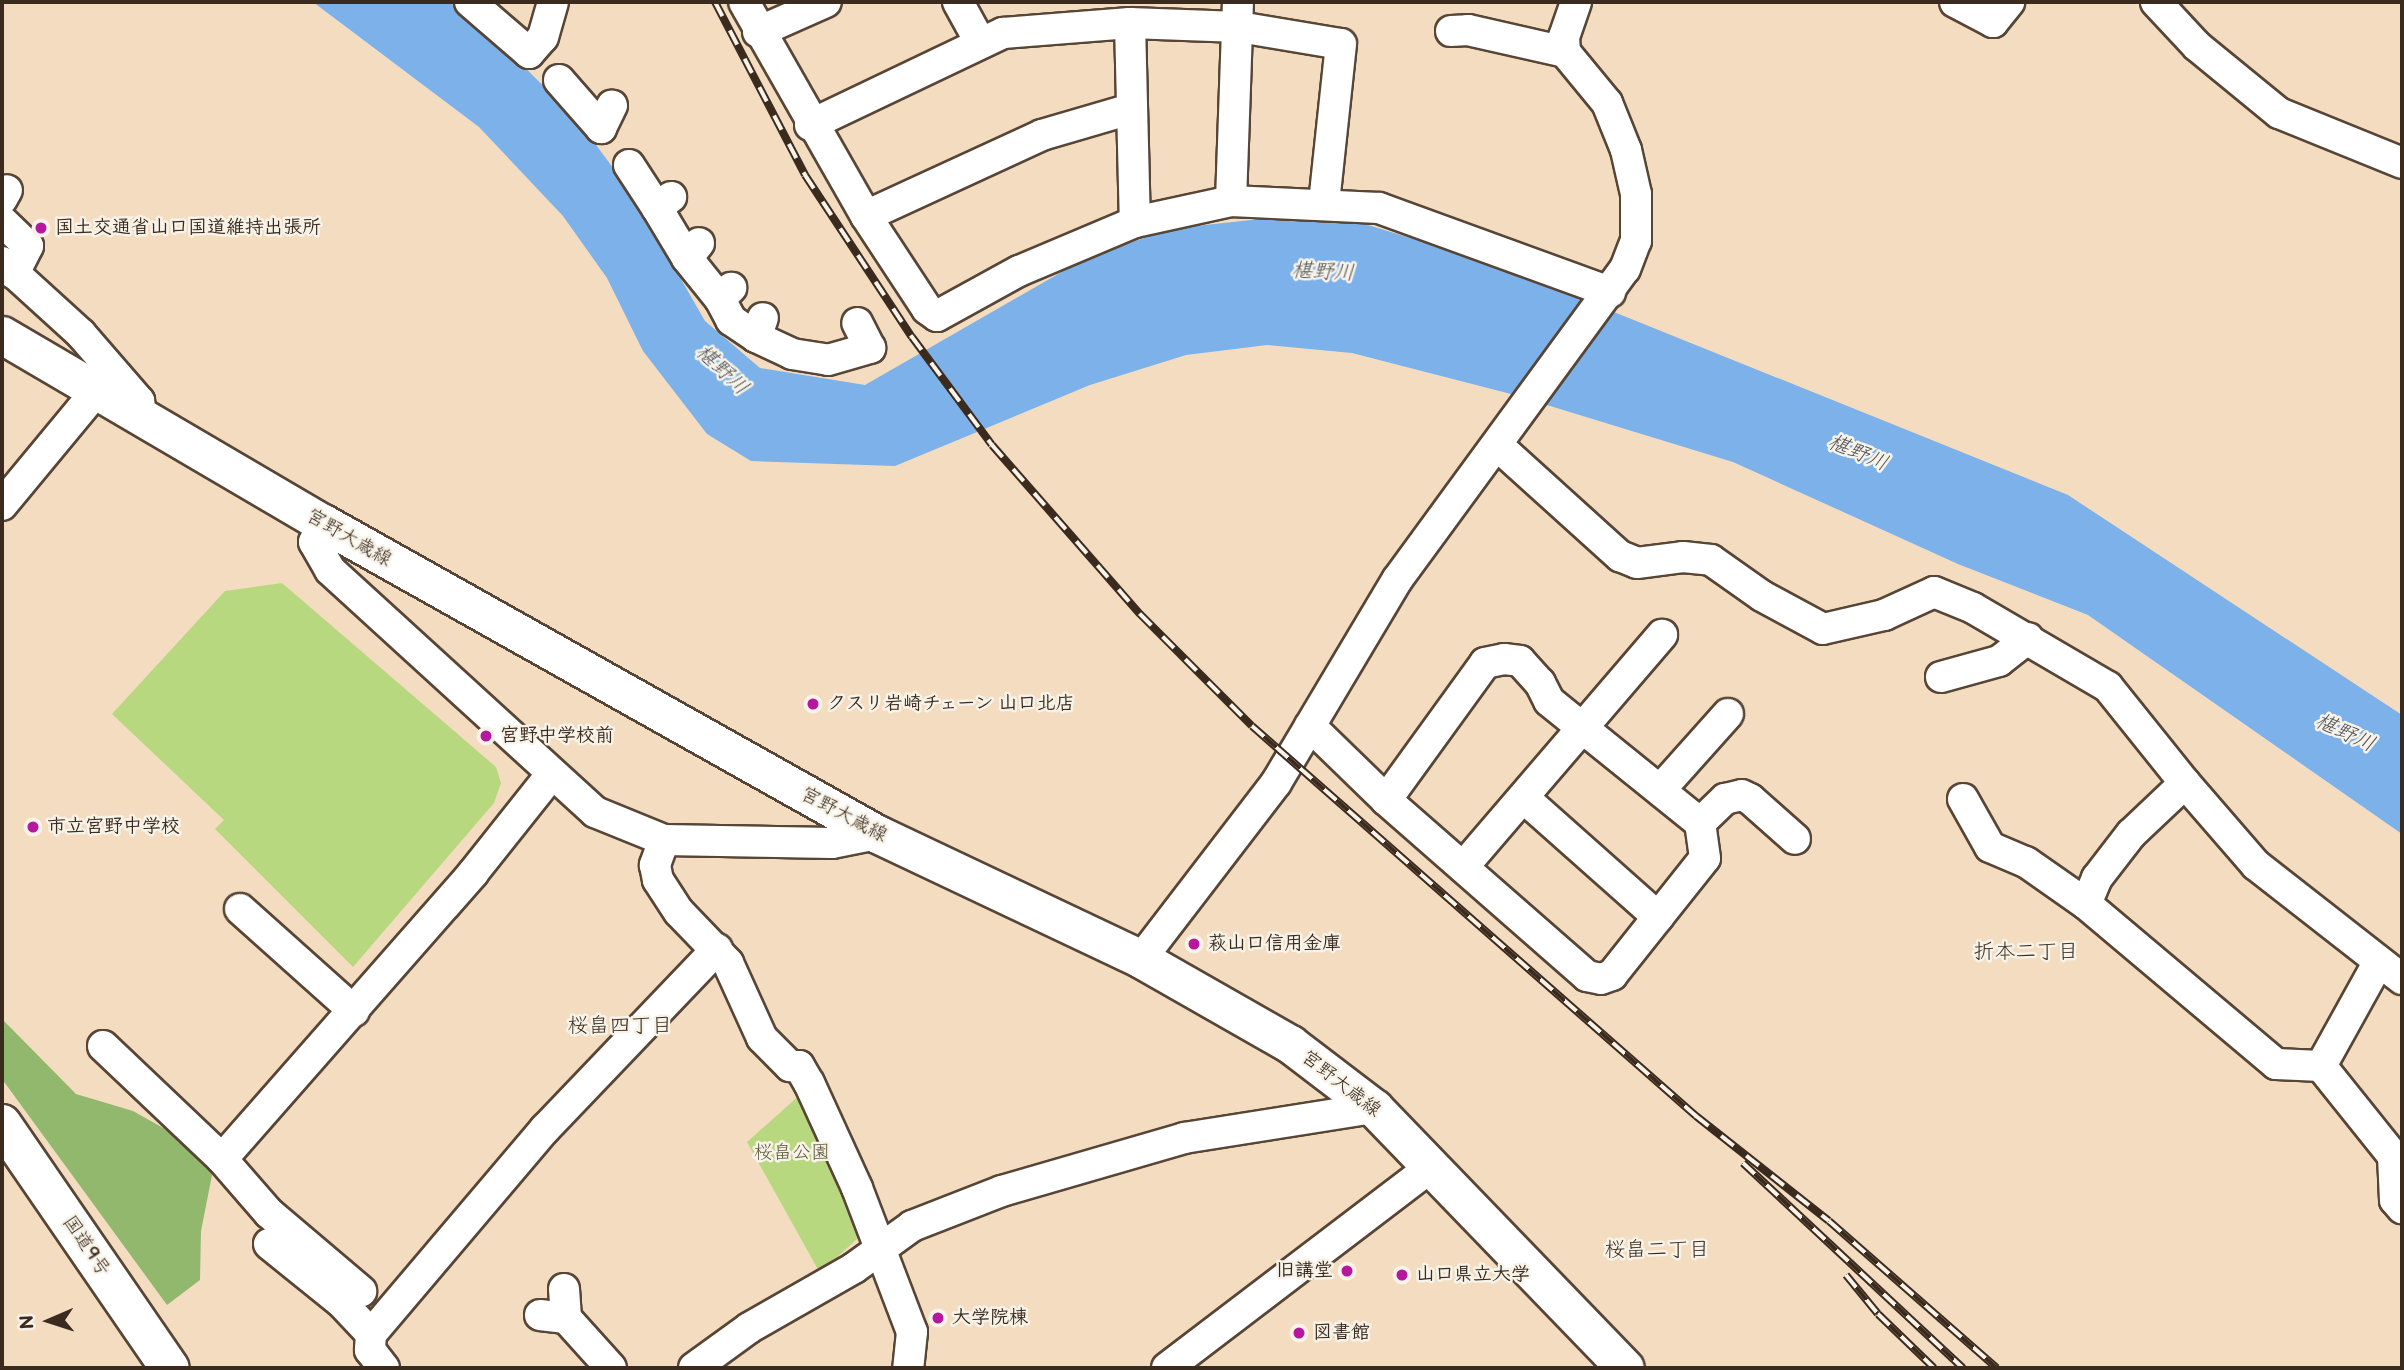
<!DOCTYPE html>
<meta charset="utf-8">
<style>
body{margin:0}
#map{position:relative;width:2404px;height:1370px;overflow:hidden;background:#f3dcc0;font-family:"Balsamiq Sans","Klee One",sans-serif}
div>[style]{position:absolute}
.green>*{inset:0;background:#b8d87f}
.forest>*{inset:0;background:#92b86e}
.water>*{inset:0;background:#7cb1ea}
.roads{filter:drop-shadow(2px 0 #574536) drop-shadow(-2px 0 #574536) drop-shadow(0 2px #574536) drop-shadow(0 -2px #574536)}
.minor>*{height:30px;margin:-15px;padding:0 15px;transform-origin:15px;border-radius:15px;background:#fff}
.major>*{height:37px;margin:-18.5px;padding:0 18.5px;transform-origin:18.5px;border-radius:18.5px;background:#fff}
.highway>*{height:38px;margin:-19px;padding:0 19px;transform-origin:19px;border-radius:19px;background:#fff}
.rail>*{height:8px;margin-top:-4px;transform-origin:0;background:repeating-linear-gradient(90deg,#f7f3e8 0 16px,#3b2a1e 0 32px);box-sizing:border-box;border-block:2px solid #3b2a1e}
.dots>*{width:19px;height:19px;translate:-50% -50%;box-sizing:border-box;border:4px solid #f7f3e8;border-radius:50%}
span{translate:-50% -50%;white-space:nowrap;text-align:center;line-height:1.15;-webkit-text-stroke:5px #f7f3e8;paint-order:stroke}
.poi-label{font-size:19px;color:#3b2a1e;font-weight:700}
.left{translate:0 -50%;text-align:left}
.right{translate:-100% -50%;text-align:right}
.street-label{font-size:19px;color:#3b2a1e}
.park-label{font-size:19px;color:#5a5636}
.water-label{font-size:21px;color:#4e525b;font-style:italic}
.neighbourhood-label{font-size:21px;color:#3b2a1e}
.frame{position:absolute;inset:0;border:4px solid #3b2a1e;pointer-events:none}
.north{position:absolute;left:14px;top:1286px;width:70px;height:70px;-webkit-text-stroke:5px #f7f3e8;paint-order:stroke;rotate:267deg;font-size:19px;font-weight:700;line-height:28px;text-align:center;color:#3b2a1e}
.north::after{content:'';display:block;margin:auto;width:24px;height:32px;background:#3b2a1e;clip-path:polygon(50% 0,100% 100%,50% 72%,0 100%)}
</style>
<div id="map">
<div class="green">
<i style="clip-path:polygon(282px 583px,496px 767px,501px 783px,494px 803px,353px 967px,215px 829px,224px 820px,112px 714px,225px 591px)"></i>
<i style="clip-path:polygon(802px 1093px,853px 1202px,859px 1237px,820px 1273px,747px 1142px)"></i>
</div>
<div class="forest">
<i style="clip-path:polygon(2px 1019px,76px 1094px,133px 1111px,188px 1142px,212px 1175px,201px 1231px,200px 1280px,167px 1305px,2px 1079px)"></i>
</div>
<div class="water">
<i style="clip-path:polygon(313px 2px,450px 2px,500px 43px,576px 118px,631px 192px,705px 321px,760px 368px,865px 385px,1079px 262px,1168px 229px,1289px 216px,1355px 221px,1495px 264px,2068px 495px,2402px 715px,2402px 834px,2088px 615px,1958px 564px,1733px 462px,1511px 394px,1352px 353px,1267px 345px,1186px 355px,1090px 385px,895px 466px,751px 461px,707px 434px,643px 351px,607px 278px,563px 216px,479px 127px)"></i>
</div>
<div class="roads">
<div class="minor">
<i style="left:470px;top:2px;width:78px;rotate:40.8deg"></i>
<i style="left:529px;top:53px;width:21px;rotate:-49deg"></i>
<i style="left:543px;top:37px;width:36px;rotate:-74deg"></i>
<i style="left:744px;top:2px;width:246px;rotate:60.3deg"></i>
<i style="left:866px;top:216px;width:111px;rotate:56.7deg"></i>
<i style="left:927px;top:309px;width:12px;rotate:35deg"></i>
<i style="left:937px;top:316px;width:94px;rotate:-28.8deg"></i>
<i style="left:1019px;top:271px;width:126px;rotate:-22.9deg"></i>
<i style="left:1135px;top:222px;width:98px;rotate:-12.3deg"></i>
<i style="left:1231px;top:201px;width:148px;rotate:2.7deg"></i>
<i style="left:1379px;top:208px;width:246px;rotate:20deg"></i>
<i style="left:958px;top:2px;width:46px;rotate:61.2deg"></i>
<i style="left:1955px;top:2px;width:43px;rotate:27.8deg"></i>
<i style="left:1993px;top:22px;width:26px;rotate:-51deg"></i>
<i style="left:2156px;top:2px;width:60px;rotate:47deg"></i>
<i style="left:2197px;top:46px;width:106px;rotate:39.3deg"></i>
<i style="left:2279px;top:113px;width:133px;rotate:22.1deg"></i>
<i style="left:1130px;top:23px;width:199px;rotate:88.6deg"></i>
<i style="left:1451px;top:31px;width:17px;rotate:-3deg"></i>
<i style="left:1468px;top:30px;width:99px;rotate:12.8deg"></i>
<i style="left:758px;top:32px;width:74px;rotate:-23.8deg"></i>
<i style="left:559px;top:80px;width:64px;rotate:48.8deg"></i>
<i style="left:601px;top:128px;width:25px;rotate:-64deg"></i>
<i style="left:810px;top:125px;width:214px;rotate:-25.5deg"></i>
<i style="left:1003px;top:33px;width:127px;rotate:-4.5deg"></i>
<i style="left:1130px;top:23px;width:109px;rotate:2.1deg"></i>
<i style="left:1239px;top:27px;width:103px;rotate:9.5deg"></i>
<i style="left:1341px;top:44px;width:160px;rotate:96.1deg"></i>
<i style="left:629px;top:165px;width:51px;rotate:56.9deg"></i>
<i style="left:657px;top:208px;width:18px;rotate:-38deg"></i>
<i style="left:2px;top:199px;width:10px;rotate:-61deg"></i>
<i style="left:1231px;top:201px;width:199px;rotate:-88deg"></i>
<i style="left:657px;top:208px;width:58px;rotate:59deg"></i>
<i style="left:687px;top:258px;width:19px;rotate:-51deg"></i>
<i style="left:866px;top:216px;width:194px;rotate:-24.7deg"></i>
<i style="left:1042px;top:135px;width:93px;rotate:-16.3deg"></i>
<i style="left:2px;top:221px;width:36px;rotate:44deg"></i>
<i style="left:28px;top:246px;width:31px;rotate:117deg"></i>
<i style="left:687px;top:258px;width:53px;rotate:51.2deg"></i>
<i style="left:720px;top:299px;width:16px;rotate:-45deg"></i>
<i style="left:2px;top:262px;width:107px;rotate:42.3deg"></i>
<i style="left:81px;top:334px;width:89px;rotate:49.1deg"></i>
<i style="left:139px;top:401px;width:15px;rotate:82deg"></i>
<i style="left:720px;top:299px;width:24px;rotate:62deg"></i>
<i style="left:731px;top:320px;width:30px;rotate:34deg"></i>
<i style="left:756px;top:337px;width:20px;rotate:-70deg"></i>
<i style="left:756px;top:337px;width:40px;rotate:25deg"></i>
<i style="left:792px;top:354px;width:36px;rotate:9deg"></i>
<i style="left:828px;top:360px;width:44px;rotate:-15.9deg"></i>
<i style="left:870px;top:348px;width:28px;rotate:-117deg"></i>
<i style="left:1497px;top:445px;width:166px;rotate:42.1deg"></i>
<i style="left:1620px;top:556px;width:18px;rotate:22deg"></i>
<i style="left:1637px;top:563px;width:46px;rotate:-7.4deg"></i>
<i style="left:1683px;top:557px;width:28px;rotate:6deg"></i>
<i style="left:1711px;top:560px;width:62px;rotate:35.2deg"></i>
<i style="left:1762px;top:596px;width:69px;rotate:28.4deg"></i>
<i style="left:1823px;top:629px;width:63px;rotate:-12.9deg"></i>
<i style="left:1884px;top:615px;width:55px;rotate:-24.7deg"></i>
<i style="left:1934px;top:592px;width:42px;rotate:22.3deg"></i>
<i style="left:1973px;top:608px;width:156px;rotate:30.3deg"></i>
<i style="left:2108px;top:687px;width:123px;rotate:51.3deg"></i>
<i style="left:2px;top:505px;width:149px;rotate:-50.4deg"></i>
<i style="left:323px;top:523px;width:21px;rotate:115deg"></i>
<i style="left:314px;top:542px;width:32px;rotate:60deg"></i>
<i style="left:330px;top:570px;width:359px;rotate:42.4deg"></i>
<i style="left:595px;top:812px;width:74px;rotate:22.1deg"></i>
<i style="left:664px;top:840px;width:168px;rotate:1deg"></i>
<i style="left:832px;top:843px;width:46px;rotate:-11.3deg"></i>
<i style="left:1941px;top:677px;width:60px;rotate:-15.4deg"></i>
<i style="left:1999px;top:661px;width:37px;rotate:-38deg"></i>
<i style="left:1310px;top:726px;width:106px;rotate:44.2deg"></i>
<i style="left:1386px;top:800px;width:267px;rotate:41.2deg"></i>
<i style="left:1587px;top:976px;width:14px;rotate:12deg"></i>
<i style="left:1601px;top:979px;width:12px;rotate:-20deg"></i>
<i style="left:1612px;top:975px;width:149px;rotate:-51.5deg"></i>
<i style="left:1705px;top:858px;width:35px;rotate:-98deg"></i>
<i style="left:1700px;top:823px;width:35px;rotate:-44deg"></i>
<i style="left:1725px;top:799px;width:17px;rotate:-13deg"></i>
<i style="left:1742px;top:795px;width:9px;rotate:27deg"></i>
<i style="left:1750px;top:799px;width:60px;rotate:41.6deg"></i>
<i style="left:1660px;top:790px;width:102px;rotate:-48.2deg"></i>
<i style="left:1525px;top:799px;width:178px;rotate:41.6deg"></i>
<i style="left:1963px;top:799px;width:55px;rotate:60.6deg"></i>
<i style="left:1990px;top:847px;width:39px;rotate:23deg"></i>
<i style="left:2026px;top:862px;width:73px;rotate:35deg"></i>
<i style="left:1386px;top:800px;width:169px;rotate:-54.1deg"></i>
<i style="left:1485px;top:663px;width:19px;rotate:-12deg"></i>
<i style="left:1504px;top:659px;width:16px;rotate:7deg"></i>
<i style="left:1520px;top:661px;width:30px;rotate:48deg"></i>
<i style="left:1540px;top:683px;width:20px;rotate:63deg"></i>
<i style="left:1549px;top:701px;width:194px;rotate:38.9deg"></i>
<i style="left:664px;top:840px;width:27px;rotate:110deg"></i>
<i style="left:655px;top:865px;width:15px;rotate:79deg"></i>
<i style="left:658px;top:880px;width:38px;rotate:57deg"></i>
<i style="left:679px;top:912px;width:71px;rotate:46.1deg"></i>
<i style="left:728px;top:963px;width:82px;rotate:65.6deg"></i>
<i style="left:762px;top:1038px;width:40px;rotate:45deg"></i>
<i style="left:790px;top:1066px;width:9px"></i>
<i style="left:799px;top:1066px;width:20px;rotate:60deg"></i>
<i style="left:809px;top:1083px;width:115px;rotate:65.4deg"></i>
<i style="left:857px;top:1188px;width:154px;rotate:69.1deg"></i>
<i style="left:912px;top:1332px;width:36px;rotate:96deg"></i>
<i style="left:1463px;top:867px;width:306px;rotate:-49.4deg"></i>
<i style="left:240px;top:909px;width:153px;rotate:41.8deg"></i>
<i style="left:1141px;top:959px;width:222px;rotate:-52.5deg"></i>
<i style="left:1276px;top:783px;width:236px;rotate:-59.2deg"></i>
<i style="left:1397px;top:580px;width:386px;rotate:-53.8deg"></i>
<i style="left:1625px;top:269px;width:30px;rotate:-69deg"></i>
<i style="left:1636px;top:241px;width:47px;rotate:-90deg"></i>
<i style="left:1636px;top:194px;width:45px;rotate:-102.8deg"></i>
<i style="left:1626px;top:150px;width:51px;rotate:-112deg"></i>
<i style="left:1607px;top:103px;width:66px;rotate:-129.5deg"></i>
<i style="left:1565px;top:52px;width:15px;rotate:-94deg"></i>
<i style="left:1564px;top:37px;width:37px;rotate:-71deg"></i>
<i style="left:2402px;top:979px;width:185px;rotate:-142deg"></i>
<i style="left:2256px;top:865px;width:108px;rotate:-130.9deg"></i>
<i style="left:2185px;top:783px;width:74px;rotate:136.6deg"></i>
<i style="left:2131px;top:834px;width:56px;rotate:127.7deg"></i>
<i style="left:2097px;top:878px;width:28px;rotate:113deg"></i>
<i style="left:2086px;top:904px;width:248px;rotate:40.1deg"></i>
<i style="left:2276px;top:1064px;width:45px;rotate:2.5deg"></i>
<i style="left:2321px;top:1066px;width:115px;rotate:51.3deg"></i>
<i style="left:2393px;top:1156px;width:44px;rotate:87.4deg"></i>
<i style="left:2395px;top:1200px;width:11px;rotate:49deg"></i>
<i style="left:103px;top:1046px;width:164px;rotate:43.5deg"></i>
<i style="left:222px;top:1159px;width:72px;rotate:49deg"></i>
<i style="left:269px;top:1213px;width:121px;rotate:40.3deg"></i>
<i style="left:2321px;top:1066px;width:118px;rotate:-61deg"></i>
<i style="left:222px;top:1159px;width:381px;rotate:-48.7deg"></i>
<i style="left:473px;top:873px;width:125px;rotate:-51.5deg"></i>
<i style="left:269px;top:1244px;width:92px;rotate:38.9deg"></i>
<i style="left:341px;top:1302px;width:44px;rotate:46.8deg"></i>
<i style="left:371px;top:1334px;width:16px;rotate:94deg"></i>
<i style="left:370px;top:1350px;width:23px;rotate:52deg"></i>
<i style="left:564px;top:1289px;width:29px;rotate:86deg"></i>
<i style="left:540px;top:1315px;width:26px;rotate:7deg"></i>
<i style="left:566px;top:1318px;width:67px;rotate:48deg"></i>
<i style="left:371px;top:1334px;width:269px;rotate:-49.7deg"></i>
<i style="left:545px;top:1129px;width:249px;rotate:-46.3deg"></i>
<i style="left:694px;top:1368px;width:68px;rotate:-36deg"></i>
<i style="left:749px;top:1328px;width:121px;rotate:-29.7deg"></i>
<i style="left:854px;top:1268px;width:72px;rotate:-35.9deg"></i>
<i style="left:912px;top:1226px;width:97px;rotate:-21.3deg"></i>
<i style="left:1002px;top:1191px;width:190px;rotate:-16.2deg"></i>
<i style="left:1184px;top:1138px;width:192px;rotate:-9deg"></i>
<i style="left:1167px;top:1368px;width:332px;rotate:-37.3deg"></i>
</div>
<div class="major">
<i style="left:2px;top:335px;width:372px;rotate:30.4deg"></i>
<i style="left:323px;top:523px;width:635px;rotate:29.31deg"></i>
<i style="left:877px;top:834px;width:292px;rotate:25.3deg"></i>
<i style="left:1141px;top:959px;width:172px;rotate:29.7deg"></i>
<i style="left:1290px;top:1044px;width:106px;rotate:37.3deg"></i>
<i style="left:1374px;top:1108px;width:361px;rotate:46deg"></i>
</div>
<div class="highway">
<i style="left:2px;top:1124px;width:296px;rotate:55.5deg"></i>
</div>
</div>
<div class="rail">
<i style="left:715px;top:2px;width:195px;rotate:62.5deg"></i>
<i style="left:805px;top:175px;width:194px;rotate:56.6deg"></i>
<i style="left:912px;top:337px;width:134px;rotate:53.5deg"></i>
<i style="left:992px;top:445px;width:225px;rotate:48.8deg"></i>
<i style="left:1140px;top:614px;width:158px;rotate:45deg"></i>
<i style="left:1252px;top:726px;width:591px;rotate:41.3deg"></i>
<i style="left:1696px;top:1116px;width:169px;rotate:38.3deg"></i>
<i style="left:1829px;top:1221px;width:223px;rotate:41.2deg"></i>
<i style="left:1743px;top:1163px;width:301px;rotate:43deg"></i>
<i style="left:1846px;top:1275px;width:50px;rotate:50.6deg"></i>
<i style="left:1878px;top:1314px;width:78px;rotate:44deg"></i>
</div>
<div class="dots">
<i style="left:41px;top:228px;background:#b5179e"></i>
<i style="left:813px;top:704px;background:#b5179e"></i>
<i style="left:486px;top:736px;background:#b5179e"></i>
<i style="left:33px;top:827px;background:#b5179e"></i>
<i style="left:1194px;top:944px;background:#b5179e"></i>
<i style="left:1347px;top:1271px;background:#b5179e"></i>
<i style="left:1402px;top:1275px;background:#b5179e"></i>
<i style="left:938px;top:1318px;background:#b5179e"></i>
<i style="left:1299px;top:1333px;background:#b5179e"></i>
</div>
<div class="poi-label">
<span class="left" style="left:55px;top:228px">国土交通省山口国道維持出張所</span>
<span class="left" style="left:827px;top:704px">クスリ岩崎チェーン 山口北店</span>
<span class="left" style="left:500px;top:736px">宮野中学校前</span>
<span class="left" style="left:47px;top:827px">市立宮野中学校</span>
<span class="left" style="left:1208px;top:944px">萩山口信用金庫</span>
<span class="right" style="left:1333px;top:1271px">旧講堂</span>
<span class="left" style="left:1416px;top:1275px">山口県立大学</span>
<span class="left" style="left:952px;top:1318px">大学院棟</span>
<span class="left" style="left:1313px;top:1333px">図書館</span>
</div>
<div class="street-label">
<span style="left:349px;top:538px;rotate:30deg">宮野大歳線</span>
<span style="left:844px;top:815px;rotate:28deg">宮野大歳線</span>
<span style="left:1341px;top:1084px;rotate:38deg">宮野大歳線</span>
<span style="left:86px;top:1246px;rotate:56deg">国道9号</span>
</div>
<div class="park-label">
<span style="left:792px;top:1153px">桜畠公園</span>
</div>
<div class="water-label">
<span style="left:1323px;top:272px;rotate:3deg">椹野川</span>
<span style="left:722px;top:370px;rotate:43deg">椹野川</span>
<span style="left:1858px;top:453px;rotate:23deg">椹野川</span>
<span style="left:2345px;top:733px;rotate:25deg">椹野川</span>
</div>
<div class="neighbourhood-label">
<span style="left:2026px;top:952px">折本二丁目</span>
<span style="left:620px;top:1026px">桜畠四丁目</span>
<span style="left:1657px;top:1250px">桜畠二丁目</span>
</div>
<div class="frame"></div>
<div class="north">N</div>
</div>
